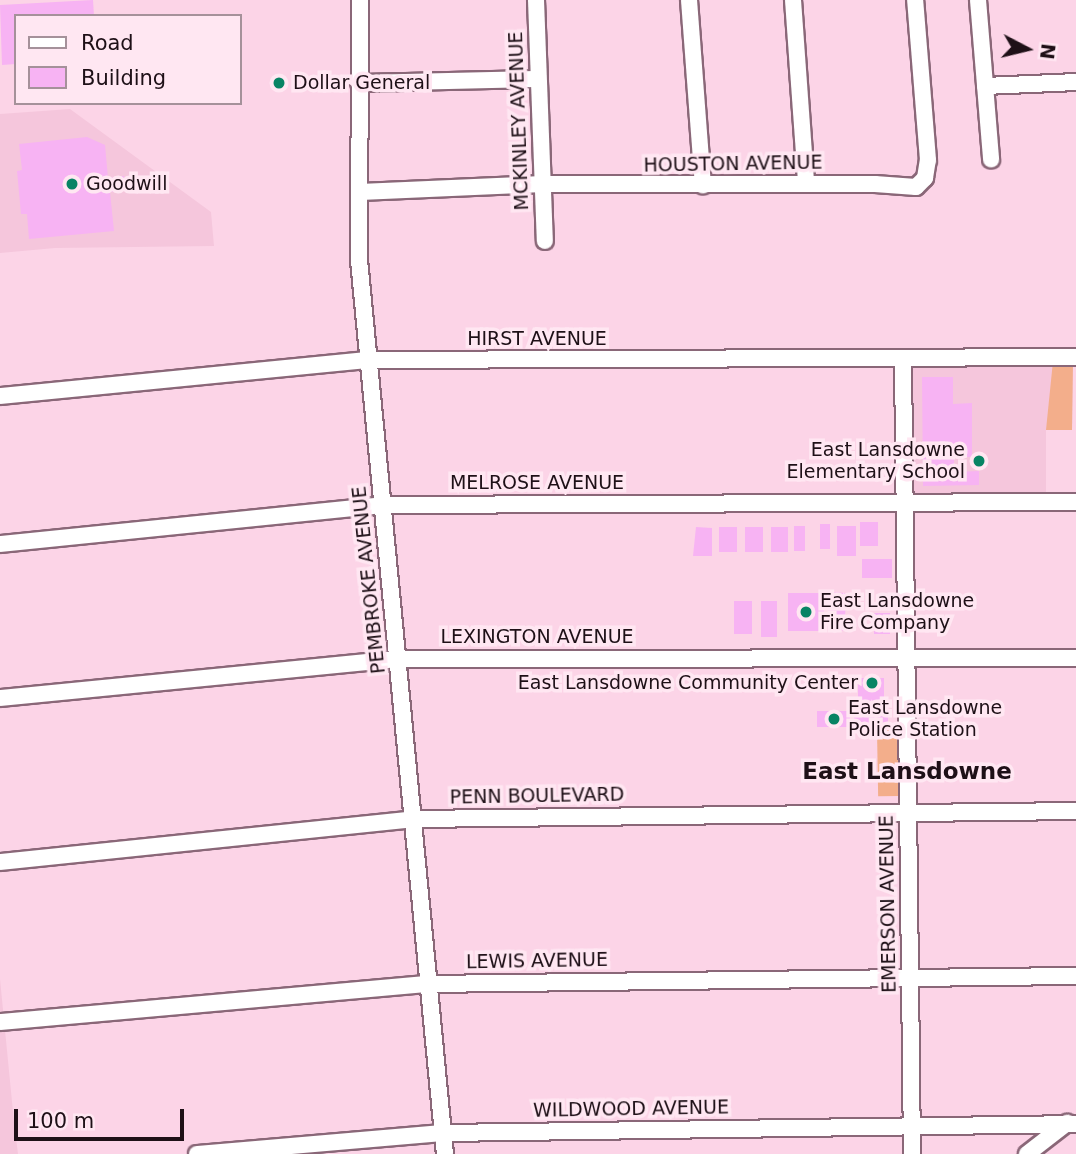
<!DOCTYPE html>
<style>
body{margin:0}
#map{position:relative;width:1076px;height:1154px;overflow:hidden;background:#fcd4e7;font-family:"DejaVu Sans",sans-serif}
div>[style]{position:absolute}
.built>*{inset:0;background:#f5c6dc}
.green>*{inset:0;background:#f3ae8b;transform-origin:0 0}
.building>*{inset:0;background:#f7b3f3;transform-origin:0 0}
.roads{filter:drop-shadow(2px 0 #8a6778) drop-shadow(-2px 0 #8a6778) drop-shadow(0 2px #8a6778) drop-shadow(0 -2px #8a6778)}
.minor>*{height:16px;margin:-8px;padding:0 8px;transform-origin:8px;border-radius:8px;background:#fff}
.dots>*{width:19px;height:19px;translate:-50% -50%;box-sizing:border-box;border:4px solid #ffe7f2;border-radius:50%}
span{translate:-50% -50%;white-space:nowrap;text-align:center;line-height:1.15;-webkit-text-stroke:7px #ffe7f2;paint-order:stroke}
.poi-label{font-size:19px;color:#1e1017}
.left{translate:0 -50%;text-align:left}
.right{translate:-100% -50%;text-align:right}
.street-label{font-size:19px;color:#1e1017}
.quarter-label{font-size:23px;color:#1e1017;font-weight:700}
.legend{position:absolute;left:14px;top:14px;width:228px;height:91px;box-sizing:border-box;background:#ffe7f2;border:2px solid #a5919a;margin:0;padding:9px 12px;list-style:none;font-size:21px;color:#1e1017}
.legend li{display:flex;align-items:center;gap:14px;height:35px}
.legend b{width:35px;border:2px solid #a5919a}
.north{position:absolute;left:992px;top:14px;width:70px;height:70px;-webkit-text-stroke:5px #ffe7f2;paint-order:stroke;rotate:97deg;font-size:19px;font-weight:700;line-height:28px;text-align:center;color:#1e1017}
.north::after{content:'';display:block;margin:auto;width:24px;height:32px;background:#1e1017;clip-path:polygon(50% 0,100% 100%,50% 72%,0 100%)}
.scale{position:absolute;left:14px;top:1109px;width:170px;height:32px;box-sizing:border-box;border:4px solid #1e1017;border-top:0;padding-left:9px;font-size:21px;line-height:24px;white-space:nowrap;color:#1e1017;-webkit-text-stroke:5px #ffe7f2;paint-order:stroke}
</style>
<div id="map">
<div class="built">
<i style="clip-path:polygon(70px 109px,211px 212px,214px 246px,55px 248px,0 253px,0 114px)"></i>
<i style="clip-path:polygon(1073px 361px,1072px 430px,1046px 430px,1046px 498px,916px 497px,914px 494px,911px 373px,915px 363px)"></i>
<i style="clip-path:polygon(0 979px,14px 1122px,18px 1154px,0 1154px)"></i>
</div>
<div class="green">
<i style="clip-path:polygon(1053px 361px,1073px 361px,1072px 430px,1046px 430px)"></i>
<i style="left:898px;top:730px;width:66px;height:21px;rotate:89deg"></i>
</div>
<div class="building">
<i style="clip-path:polygon(93px 0,94px 16px,16px 16px,16px 64px,2px 65px,0 5px)"></i>
<i style="clip-path:polygon(87px 137px,105px 145px,108px 178px,124px 176px,126px 190px,110px 192px,114px 231px,29px 239px,27px 214px,21px 214px,17px 171px,22px 170px,19px 144px)"></i>
<i style="clip-path:polygon(922px 377px,953px 377px,953px 404px,972px 403px,972px 457px,954px 457px,954px 472px,979px 471px,979px 485px,923px 486px)"></i>
<i style="left:878px;top:522px;width:24px;height:18px;rotate:90deg"></i>
<i style="left:820px;top:524px;width:10px;height:25px"></i>
<i style="left:794px;top:526px;width:11px;height:25px"></i>
<i style="left:837px;top:526px;width:19px;height:30px"></i>
<i style="clip-path:polygon(696px 527px,712px 528px,712px 556px,693px 556px)"></i>
<i style="left:719px;top:527px;width:18px;height:25px"></i>
<i style="left:745px;top:527px;width:18px;height:25px"></i>
<i style="left:771px;top:527px;width:17px;height:25px"></i>
<i style="left:892px;top:559px;width:19px;height:30px;rotate:90deg"></i>
<i style="clip-path:polygon(828px 592px,846px 593px,845px 619px,854px 619px,854px 631px,828px 630px)"></i>
<i style="left:788px;top:593px;width:36px;height:38px"></i>
<i style="left:752px;top:601px;width:33px;height:18px;rotate:90deg"></i>
<i style="left:761px;top:601px;width:16px;height:36px"></i>
<i style="left:874px;top:613px;width:16px;height:21px"></i>
<i style="clip-path:polygon(858px 678px,884px 678px,884px 712px,888px 712px,888px 728px,854px 727px,854px 714px,858px 714px)"></i>
<i style="left:817px;top:711px;width:33px;height:16px"></i>
</div>
<div class="roads">
<div class="minor">
<i style="left:360px;top:0;width:260px;rotate:90.2deg"></i>
<i style="left:359px;top:260px;width:898px;rotate:84.51deg"></i>
<i style="left:536px;top:0;width:241px;rotate:87.9deg"></i>
<i style="left:689px;top:0;width:186px;rotate:85.7deg"></i>
<i style="left:793px;top:0;width:183px;rotate:85.9deg"></i>
<i style="left:978px;top:0;width:160px;rotate:85.3deg"></i>
<i style="left:359px;top:83px;width:179px;rotate:-1.3deg"></i>
<i style="left:985px;top:86px;width:91px;rotate:-2.5deg"></i>
<i style="left:360px;top:192px;width:183px;rotate:-2.5deg"></i>
<i style="left:543px;top:184px;width:332px"></i>
<i style="left:875px;top:184px;width:41px;rotate:4.2deg"></i>
<i style="left:916px;top:187px;width:13px;rotate:-45deg"></i>
<i style="left:925px;top:178px;width:18px;rotate:-81deg"></i>
<i style="left:928px;top:160px;width:161px;rotate:-94.6deg"></i>
<i style="left:903px;top:360px;width:794px;rotate:89.35deg"></i>
<i style="left:0;top:396px;width:371px;rotate:-5.6deg"></i>
<i style="left:369px;top:360px;width:707px;rotate:-0.24deg"></i>
<i style="left:0;top:544px;width:384px;rotate:-5.8deg"></i>
<i style="left:382px;top:505px;width:694px;rotate:-0.25deg"></i>
<i style="left:0;top:698px;width:399px;rotate:-5.6deg"></i>
<i style="left:397px;top:659px;width:679px;rotate:-0.08deg"></i>
<i style="left:0;top:862px;width:416px;rotate:-5.9deg"></i>
<i style="left:414px;top:819px;width:662px;rotate:-0.69deg"></i>
<i style="left:0;top:1022px;width:428px;rotate:-5.1deg"></i>
<i style="left:426px;top:984px;width:650px;rotate:-0.71deg"></i>
<i style="left:197px;top:1154px;width:247px;rotate:-4.9deg"></i>
<i style="left:443px;top:1133px;width:633px;rotate:-0.81deg"></i>
<i style="left:1027px;top:1154px;width:51px;rotate:-37.8deg"></i>
</div>
</div>
<div class="dots">
<i style="left:279px;top:83px;background:#078464"></i>
<i style="left:72px;top:184px;background:#078464"></i>
<i style="left:979px;top:461px;background:#078464"></i>
<i style="left:806px;top:612px;background:#078464"></i>
<i style="left:872px;top:683px;background:#078464"></i>
<i style="left:834px;top:719px;background:#078464"></i>
</div>
<div class="poi-label">
<span class="left" style="left:293px;top:83px">Dollar General</span>
<span class="left" style="left:86px;top:184px">Goodwill</span>
<span class="right" style="left:965px;top:461px">East Lansdowne<br>Elementary School</span>
<span class="left" style="left:820px;top:612px">East Lansdowne<br>Fire Company</span>
<span class="right" style="left:858px;top:683px">East Lansdowne Community Center</span>
<span class="left" style="left:848px;top:719px">East Lansdowne<br>Police Station</span>
</div>
<div class="street-label">
<span style="left:519px;top:121px;rotate:-92deg">MCKINLEY AVENUE</span>
<span style="left:733px;top:164px;rotate:-1deg">HOUSTON AVENUE</span>
<span style="left:537px;top:339px">HIRST AVENUE</span>
<span style="left:537px;top:483px">MELROSE AVENUE</span>
<span style="left:369px;top:580px;rotate:-96deg">PEMBROKE AVENUE</span>
<span style="left:537px;top:637px">LEXINGTON AVENUE</span>
<span style="left:537px;top:796px;rotate:-1deg">PENN BOULEVARD</span>
<span style="left:888px;top:904px;rotate:-91deg">EMERSON AVENUE</span>
<span style="left:537px;top:961px;rotate:-1deg">LEWIS AVENUE</span>
<span style="left:631px;top:1109px;rotate:-1deg">WILDWOOD AVENUE</span>
</div>
<div class="quarter-label">
<span style="left:907px;top:771px">East Lansdowne</span>
</div>
<ul class="legend">
<li><b style="height:9px;background:#fff"></b>Road</li>
<li><b style="height:19px;background:#f7b3f3"></b>Building</li>
</ul>
<div class="north">N</div>
<div class="scale">100 m</div>
</div>
